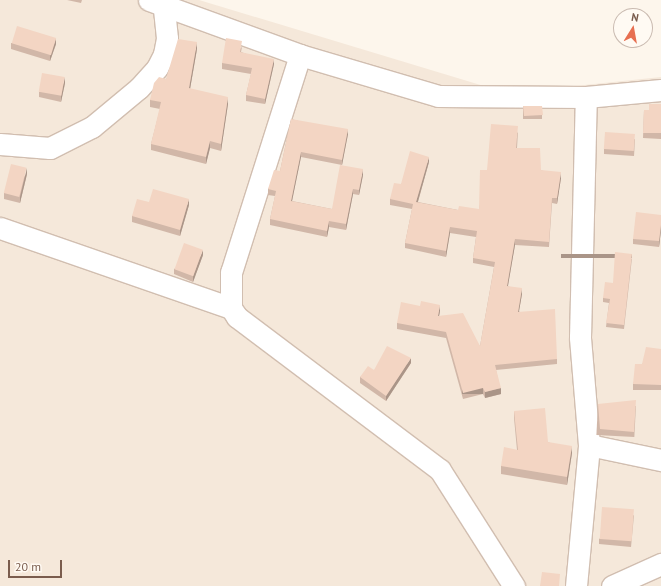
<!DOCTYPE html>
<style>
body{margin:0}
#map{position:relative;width:661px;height:586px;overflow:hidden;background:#fdf6ec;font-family:"PT Sans",sans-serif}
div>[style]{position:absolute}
.residential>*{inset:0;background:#f5e8da}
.roads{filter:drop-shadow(1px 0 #d1beb0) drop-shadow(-1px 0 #d1beb0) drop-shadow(0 1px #d1beb0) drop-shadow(0 -1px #d1beb0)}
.street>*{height:21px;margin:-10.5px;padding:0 10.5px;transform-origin:10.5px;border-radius:10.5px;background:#fff}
.wall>*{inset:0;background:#d1b7a8;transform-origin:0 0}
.shaded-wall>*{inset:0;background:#aa9588;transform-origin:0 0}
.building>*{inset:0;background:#f3d5c3;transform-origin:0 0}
span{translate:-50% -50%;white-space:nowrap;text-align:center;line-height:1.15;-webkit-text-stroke:3px #fffaf3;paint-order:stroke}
.north{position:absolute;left:613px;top:8px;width:40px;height:40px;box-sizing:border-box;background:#fffaf3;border:1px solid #cabbb1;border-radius:50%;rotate:11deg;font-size:11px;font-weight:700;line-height:16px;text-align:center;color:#7a5c4d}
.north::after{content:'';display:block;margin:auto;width:14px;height:18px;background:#e76f51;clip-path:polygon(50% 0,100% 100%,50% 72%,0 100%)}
.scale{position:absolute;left:8px;top:560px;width:54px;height:18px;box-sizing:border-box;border:2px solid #7a5c4d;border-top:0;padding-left:5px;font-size:12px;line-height:14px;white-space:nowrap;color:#7a5c4d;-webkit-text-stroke:3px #fffaf3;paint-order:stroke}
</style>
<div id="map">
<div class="residential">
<i style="clip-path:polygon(0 0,199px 0,507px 93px,661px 77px,661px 586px,0 586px)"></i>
</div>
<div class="roads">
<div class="street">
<i style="left:149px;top:0;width:161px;rotate:20deg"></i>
<i style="left:300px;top:55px;width:144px;rotate:16.5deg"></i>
<i style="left:438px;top:96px;width:148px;rotate:0.4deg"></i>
<i style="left:586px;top:97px;width:75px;rotate:-5.3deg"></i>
<i style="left:300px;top:55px;width:228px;rotate:107.6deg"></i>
<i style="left:231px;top:272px;width:36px;rotate:90deg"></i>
<i style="left:231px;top:308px;width:11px;rotate:56deg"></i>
<i style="left:237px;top:317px;width:254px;rotate:37deg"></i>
<i style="left:440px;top:470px;width:138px;rotate:57.5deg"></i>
<i style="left:0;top:144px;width:50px;rotate:4.6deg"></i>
<i style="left:50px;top:148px;width:47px;rotate:-26.6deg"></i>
<i style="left:92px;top:127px;width:61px;rotate:-39.7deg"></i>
<i style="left:139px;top:88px;width:27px;rotate:-48deg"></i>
<i style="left:157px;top:68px;width:16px;rotate:-63deg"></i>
<i style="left:164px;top:54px;width:16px;rotate:-79deg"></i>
<i style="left:167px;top:38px;width:31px;rotate:-96deg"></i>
<i style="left:0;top:228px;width:244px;rotate:19.1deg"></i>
<i style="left:589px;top:445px;width:74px;rotate:11.8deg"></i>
<i style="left:576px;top:586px;width:142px;rotate:-84.7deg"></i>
<i style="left:589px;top:445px;width:108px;rotate:-94.8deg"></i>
<i style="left:580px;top:337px;width:240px;rotate:-88.6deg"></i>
<i style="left:612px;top:586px;width:54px;rotate:-24.2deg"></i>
</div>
</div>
<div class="wall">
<i style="clip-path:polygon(67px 0,82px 0,81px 3px)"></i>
<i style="clip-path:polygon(11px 43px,56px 44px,50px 61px,11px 49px)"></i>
<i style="clip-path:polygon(242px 47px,241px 52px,274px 64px,265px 104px,246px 101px,246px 95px,251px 74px,222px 69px,222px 63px)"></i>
<i style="clip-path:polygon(197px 49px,190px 89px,228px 104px,221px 151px,210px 148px,206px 164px,151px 150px,151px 144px,160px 109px,150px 107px,150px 100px,166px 79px)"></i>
<i style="clip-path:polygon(65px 83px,61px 102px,39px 97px,39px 92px)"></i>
<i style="clip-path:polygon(661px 104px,661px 139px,643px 138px,644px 110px,649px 110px)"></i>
<i style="left:523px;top:106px;width:19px;height:13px"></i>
<i style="clip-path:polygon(291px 119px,348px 134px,342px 165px,301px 157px,292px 201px,332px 209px,363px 175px,359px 195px,353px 194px,346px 230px,329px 227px,327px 237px,270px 225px,270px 219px,275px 196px,268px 195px,268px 189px,280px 171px)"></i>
<i style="clip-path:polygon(518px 132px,517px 148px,541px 170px,561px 178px,557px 204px,552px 203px,549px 247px,515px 245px,508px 286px,522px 294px,519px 311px,557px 359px,557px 364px,496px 370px,501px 394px,485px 398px,483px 394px,463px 399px,446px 338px,397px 329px,397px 323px,440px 311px,439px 316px,480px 346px,494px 267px,473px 263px,473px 258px,476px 237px,450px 233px,446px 257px,405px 248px,405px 243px,412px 209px,390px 205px,390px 199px,401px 184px,429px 162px,418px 202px,458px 210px,479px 209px,487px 170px)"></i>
<i style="clip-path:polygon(635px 139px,634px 156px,604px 154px,604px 149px)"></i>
<i style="clip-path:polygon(27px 174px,20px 203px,4px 199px,4px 193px)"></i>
<i style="clip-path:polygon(149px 202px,189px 205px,180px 236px,132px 222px,132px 216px)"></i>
<i style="clip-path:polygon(661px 215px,661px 230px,659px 247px,633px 244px,633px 239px)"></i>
<i style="clip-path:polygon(203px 255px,193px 282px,174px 274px,174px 269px)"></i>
<i style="clip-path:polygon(632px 258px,624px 329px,606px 327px,609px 303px,603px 302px,603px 298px,613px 283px)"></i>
<i style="clip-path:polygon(661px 349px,661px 390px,633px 390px,633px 384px,642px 364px)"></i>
<i style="clip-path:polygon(411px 363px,386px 401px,360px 383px,360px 377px,374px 370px)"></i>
<i style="left:598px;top:404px;width:38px;height:31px;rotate:3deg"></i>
<i style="clip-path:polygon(514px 411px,548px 442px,572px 453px,567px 485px,501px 474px,501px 466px,517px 450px,514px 418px)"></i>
<i style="clip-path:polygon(634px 515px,631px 547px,599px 544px,599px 539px)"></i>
</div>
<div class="shaded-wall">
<i style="clip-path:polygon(56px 38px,56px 44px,50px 61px,50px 56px)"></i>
<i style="clip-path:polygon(197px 42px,197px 49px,189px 95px,189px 88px)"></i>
<i style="clip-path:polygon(274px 59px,274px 64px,265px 104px,265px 99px)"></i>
<i style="clip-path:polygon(65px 77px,65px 83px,61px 102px,61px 96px)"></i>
<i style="clip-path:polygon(228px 97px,228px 104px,221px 151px,221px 144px)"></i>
<i style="clip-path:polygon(348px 129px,348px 134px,342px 165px,342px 160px)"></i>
<i style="clip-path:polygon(210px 141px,210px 148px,206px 164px,206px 157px)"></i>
<i style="clip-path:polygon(301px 152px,301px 157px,291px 206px,291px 201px)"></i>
<i style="clip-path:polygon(429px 157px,429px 162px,416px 208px,416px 202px)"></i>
<i style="clip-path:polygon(27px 168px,27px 174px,20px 203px,20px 197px)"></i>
<i style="clip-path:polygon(363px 169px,363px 175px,359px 195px,359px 190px)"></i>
<i style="clip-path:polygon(561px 172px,561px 178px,557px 204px,557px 198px)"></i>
<i style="clip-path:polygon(353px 189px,353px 194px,346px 230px,346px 224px)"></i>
<i style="clip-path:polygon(189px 199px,189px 205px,180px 236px,180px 230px)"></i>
<i style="clip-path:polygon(329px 221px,329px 227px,327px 237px,327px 231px)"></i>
<i style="clip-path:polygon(661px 225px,661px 230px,659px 247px,659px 241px)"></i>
<i style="clip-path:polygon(450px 227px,450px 233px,446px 257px,446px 251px)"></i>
<i style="clip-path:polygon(515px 239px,515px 245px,507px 291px,507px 286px)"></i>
<i style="clip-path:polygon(203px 250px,203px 255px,193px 282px,193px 276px)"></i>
<i style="left:632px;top:254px;width:4px;height:71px;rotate:90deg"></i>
<i style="clip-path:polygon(522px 288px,522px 294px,518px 317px,518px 312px)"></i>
<i style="clip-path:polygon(440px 305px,440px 311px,438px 322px,438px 316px)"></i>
<i style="clip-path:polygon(411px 358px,411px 363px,386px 401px,386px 396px)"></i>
<i style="left:483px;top:388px;width:6px;height:21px;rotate:90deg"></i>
<i style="clip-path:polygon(501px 388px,501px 394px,485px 398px,485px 392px)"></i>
<i style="clip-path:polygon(572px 446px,572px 453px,567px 485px,567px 477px)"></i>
</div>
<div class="building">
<i style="left:17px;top:26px;width:41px;height:18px;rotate:17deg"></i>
<i style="clip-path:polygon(226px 38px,242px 41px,240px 52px,274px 59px,265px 99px,246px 95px,252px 68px,222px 63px)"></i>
<i style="clip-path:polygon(178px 39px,197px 42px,189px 88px,228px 97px,221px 144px,210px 141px,206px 157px,151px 144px,161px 102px,150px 100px,154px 83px,159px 77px,166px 79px)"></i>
<i style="left:42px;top:73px;width:23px;height:19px;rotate:10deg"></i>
<i style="clip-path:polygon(649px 104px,661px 104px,661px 133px,643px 133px,644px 110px,649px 110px)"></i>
<i style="clip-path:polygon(523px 106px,542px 106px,543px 115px,524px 116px)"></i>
<i style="clip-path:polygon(291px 119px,348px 129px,342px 160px,301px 152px,291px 201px,332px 209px,340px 165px,363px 169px,359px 190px,353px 189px,346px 224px,329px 221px,327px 231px,270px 219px,276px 191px,268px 189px,274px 170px,280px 171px)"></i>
<i style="clip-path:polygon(491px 124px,518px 126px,516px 148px,540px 148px,541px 170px,561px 172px,557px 198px,552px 198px,549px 242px,515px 239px,507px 286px,522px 288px,518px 312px,555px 309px,557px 359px,495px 365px,501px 388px,485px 392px,483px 388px,463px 393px,446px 332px,397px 323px,401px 302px,420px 306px,421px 301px,440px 305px,438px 316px,463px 313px,480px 346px,495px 262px,473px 258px,477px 231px,450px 227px,446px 251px,405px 243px,413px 204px,390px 199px,394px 183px,401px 184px,410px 151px,429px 157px,416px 202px,458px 210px,459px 206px,479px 209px,480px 170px,487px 170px)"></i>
<i style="left:605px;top:132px;width:30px;height:17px;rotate:4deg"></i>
<i style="left:11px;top:164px;width:16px;height:30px;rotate:14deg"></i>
<i style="clip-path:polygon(153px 189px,189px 199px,180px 230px,132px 216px,137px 199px,149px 202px)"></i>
<i style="clip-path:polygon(636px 212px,661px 215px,661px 225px,659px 241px,633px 239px)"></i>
<i style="left:184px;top:243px;width:20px;height:28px;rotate:20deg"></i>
<i style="clip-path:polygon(615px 252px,632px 254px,624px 325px,606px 323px,610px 299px,603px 298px,605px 282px,613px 283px)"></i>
<i style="clip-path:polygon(387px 346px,411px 358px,386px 396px,360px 377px,368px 366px,374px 370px)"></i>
<i style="clip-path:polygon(646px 347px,661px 349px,661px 385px,633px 384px,635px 364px,642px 364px)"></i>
<i style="clip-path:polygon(636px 400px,634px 432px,600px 429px,598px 404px)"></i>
<i style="clip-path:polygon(545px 408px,548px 442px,572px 446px,567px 477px,501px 466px,504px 447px,518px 450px,514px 411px)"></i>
<i style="left:602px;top:507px;width:32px;height:32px;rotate:4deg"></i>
<i style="clip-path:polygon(542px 572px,560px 574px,559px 586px,540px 586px)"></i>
</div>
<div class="north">N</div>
<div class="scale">20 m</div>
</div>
